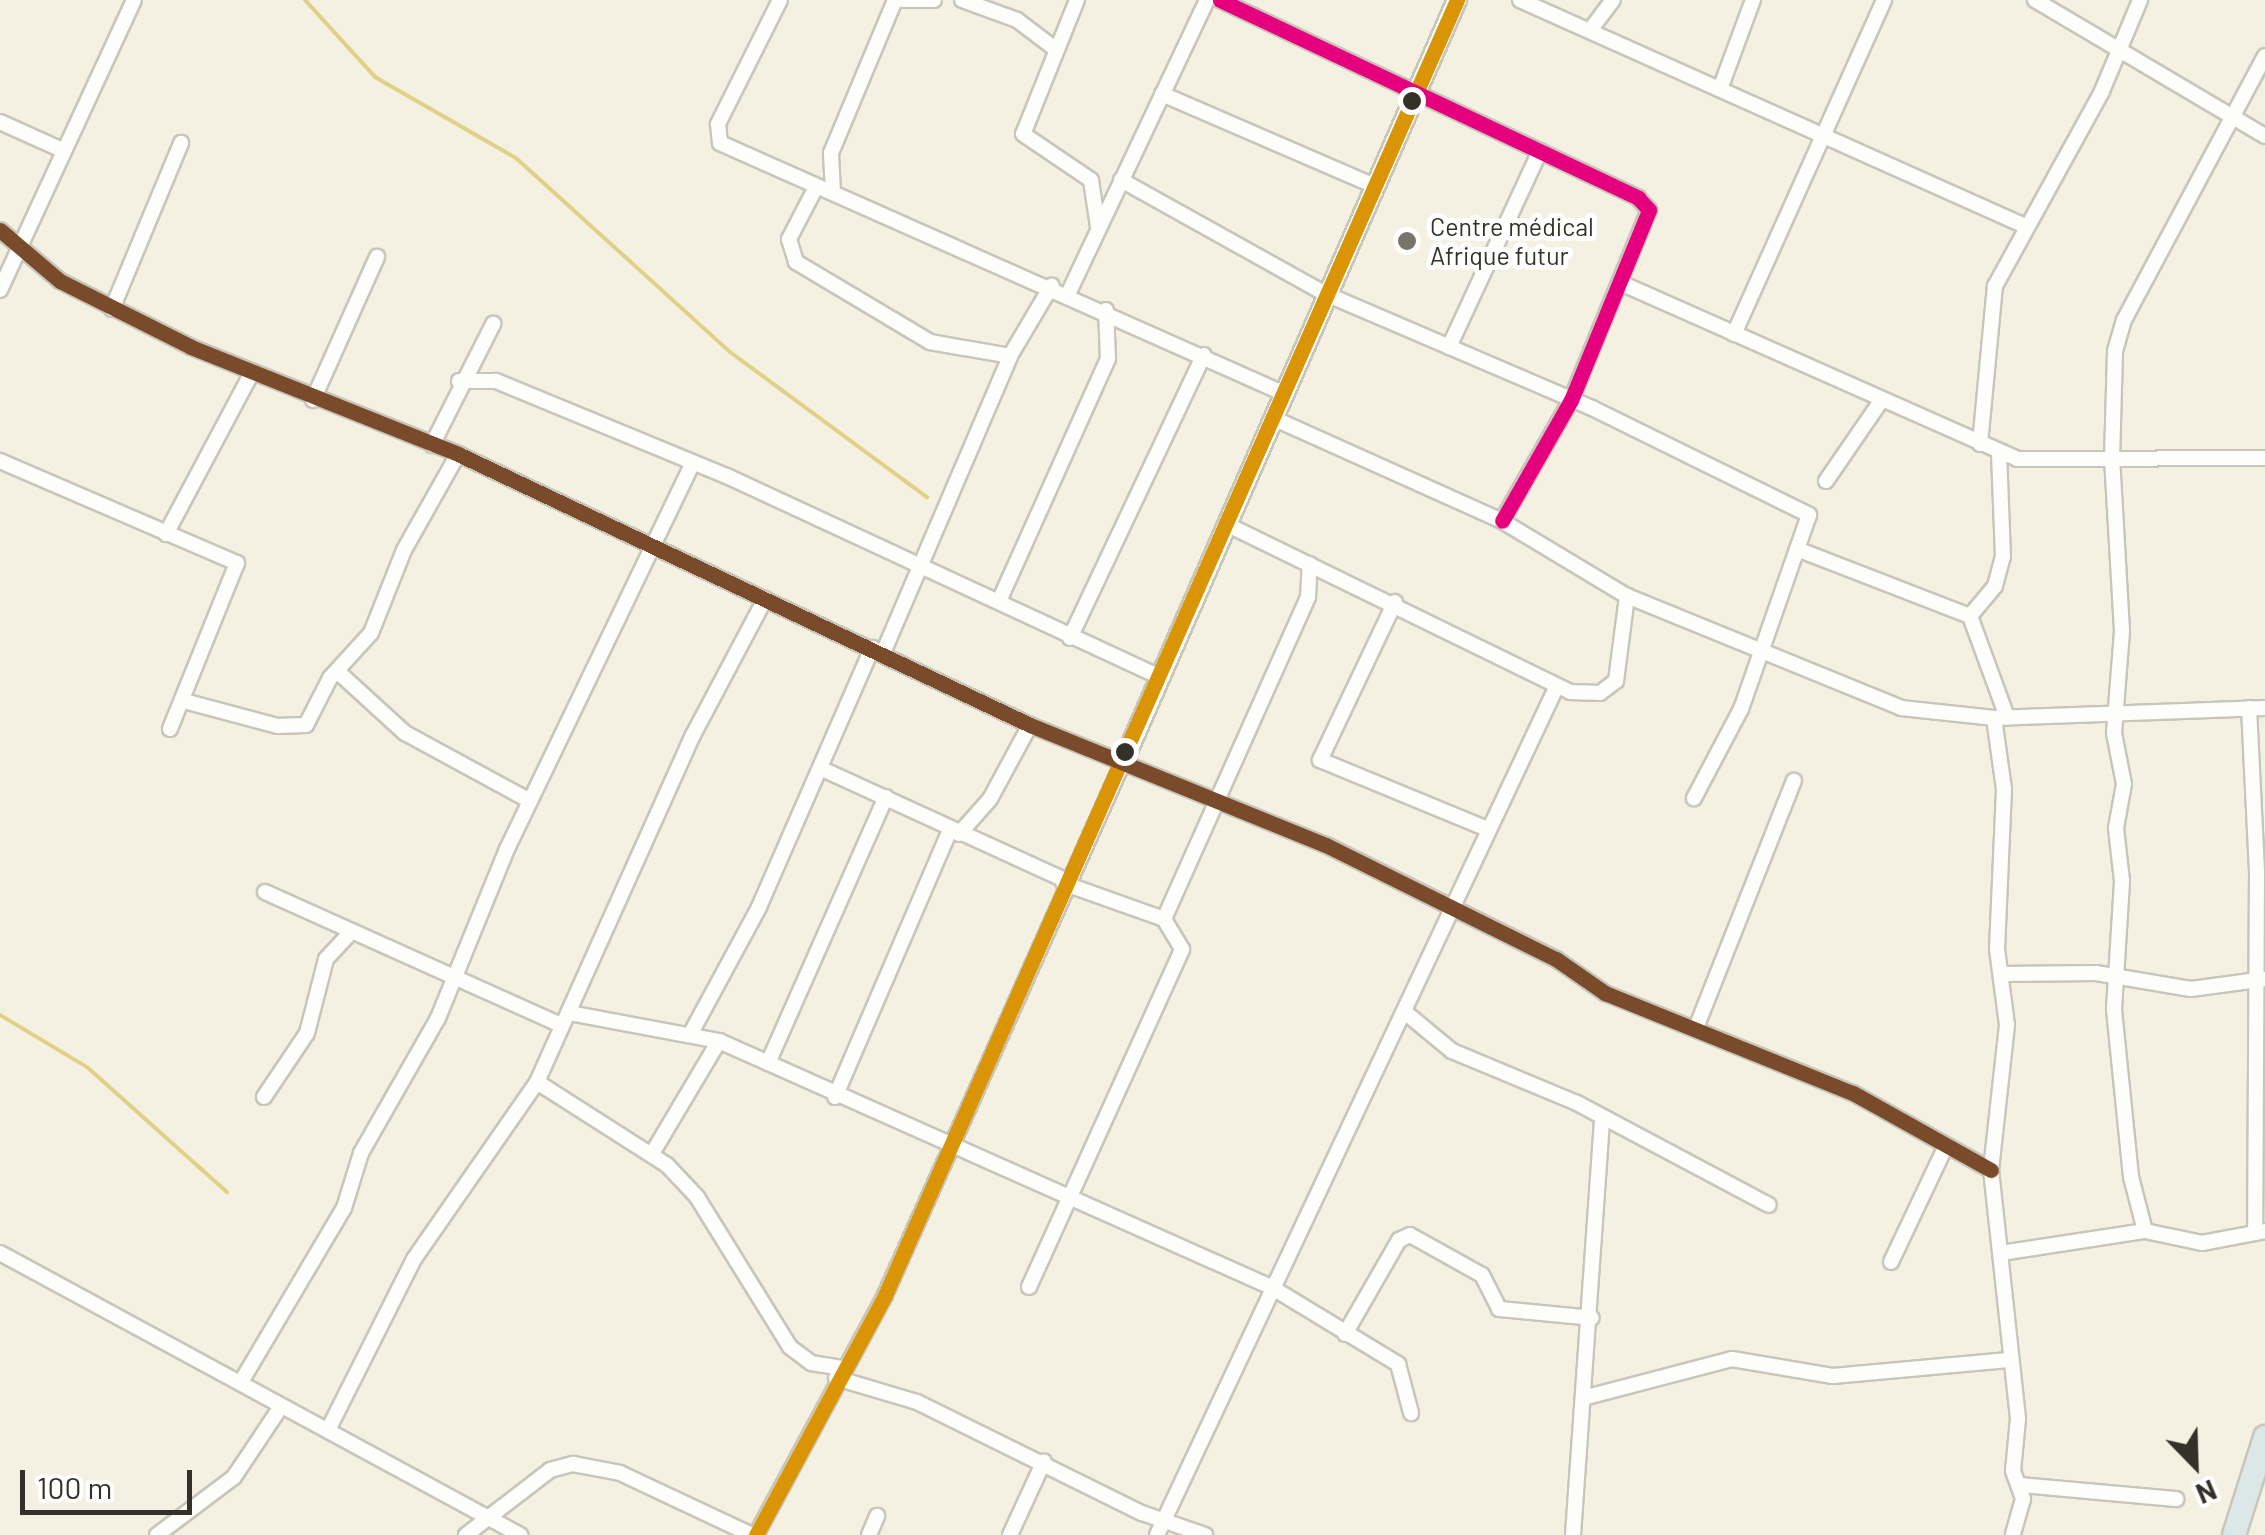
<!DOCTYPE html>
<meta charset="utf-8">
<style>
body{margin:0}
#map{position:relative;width:2265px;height:1535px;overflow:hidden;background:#f4f1e3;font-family:Barlow,sans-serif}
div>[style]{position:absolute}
.stream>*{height:4px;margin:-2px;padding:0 2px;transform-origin:2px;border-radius:2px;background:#e1d187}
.roads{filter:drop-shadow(2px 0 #c8c6bb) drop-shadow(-2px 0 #c8c6bb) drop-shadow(0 2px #c8c6bb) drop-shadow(0 -2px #c8c6bb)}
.minor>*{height:14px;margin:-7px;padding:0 7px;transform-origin:7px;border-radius:7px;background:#fdfdfb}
.tertiary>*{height:18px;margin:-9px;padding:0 9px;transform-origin:9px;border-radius:9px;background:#fdfdfb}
.trunk>*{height:22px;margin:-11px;padding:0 11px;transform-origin:11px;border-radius:11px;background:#dce7e8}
.bus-1>*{height:15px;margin:-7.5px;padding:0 7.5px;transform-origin:7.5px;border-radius:7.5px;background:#da9506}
.bus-2>*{height:15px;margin:-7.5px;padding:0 7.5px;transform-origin:7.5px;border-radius:7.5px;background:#7a4b2a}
.bus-3>*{height:15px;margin:-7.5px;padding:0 7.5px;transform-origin:7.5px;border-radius:7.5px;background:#e5007d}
.dots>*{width:28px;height:28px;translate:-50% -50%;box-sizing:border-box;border:5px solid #fff;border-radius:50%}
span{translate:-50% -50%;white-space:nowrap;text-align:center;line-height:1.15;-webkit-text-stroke:10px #fff;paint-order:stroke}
.poi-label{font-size:25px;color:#343228}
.left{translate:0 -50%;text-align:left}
.north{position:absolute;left:2145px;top:1415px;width:100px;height:100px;-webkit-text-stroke:8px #fff;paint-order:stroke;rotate:157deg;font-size:28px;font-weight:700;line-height:40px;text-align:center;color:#343228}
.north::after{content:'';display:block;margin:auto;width:35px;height:45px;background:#343228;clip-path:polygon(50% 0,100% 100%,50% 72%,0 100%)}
.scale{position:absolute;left:20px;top:1470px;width:172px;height:45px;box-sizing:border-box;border:5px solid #343228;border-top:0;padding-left:12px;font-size:30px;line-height:35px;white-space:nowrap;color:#343228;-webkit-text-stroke:8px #fff;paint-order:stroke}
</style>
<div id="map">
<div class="stream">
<i style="left:305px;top:0;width:104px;rotate:47.7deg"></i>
<i style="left:375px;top:77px;width:163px;rotate:29.9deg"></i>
<i style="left:516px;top:158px;width:289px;rotate:42.2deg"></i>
<i style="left:730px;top:352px;width:245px;rotate:36.4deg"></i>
<i style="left:0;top:1015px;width:101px;rotate:30.9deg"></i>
<i style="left:87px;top:1067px;width:188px;rotate:41.8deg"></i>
</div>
<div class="roads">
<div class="minor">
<i style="left:780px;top:0;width:139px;rotate:116.6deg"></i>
<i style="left:718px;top:124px;width:19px;rotate:84deg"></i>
<i style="left:720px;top:143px;width:618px;rotate:23.95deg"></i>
<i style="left:902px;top:0;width:32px"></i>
<i style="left:962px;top:0;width:59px;rotate:20deg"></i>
<i style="left:1017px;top:20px;width:46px;rotate:37.1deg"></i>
<i style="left:1077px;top:0;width:144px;rotate:111.9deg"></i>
<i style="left:1023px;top:134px;width:82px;rotate:34.1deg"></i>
<i style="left:1091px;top:180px;width:48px;rotate:81.5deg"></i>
<i style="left:1220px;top:0;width:463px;rotate:25.3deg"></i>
<i style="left:1638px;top:198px;width:16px;rotate:47deg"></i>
<i style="left:1649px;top:210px;width:205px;rotate:112.3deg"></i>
<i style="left:1571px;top:400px;width:139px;rotate:119.7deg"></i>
<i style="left:1520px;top:0;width:553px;rotate:24.11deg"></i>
<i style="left:2035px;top:0;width:267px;rotate:30.6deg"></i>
<i style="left:1591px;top:29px;width:36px;rotate:-53deg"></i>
<i style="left:1720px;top:89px;width:95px;rotate:-69.7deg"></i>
<i style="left:1162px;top:94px;width:229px;rotate:23.4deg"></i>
<i style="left:0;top:122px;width:68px;rotate:24.3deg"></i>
<i style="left:1121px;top:180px;width:235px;rotate:29.1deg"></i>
<i style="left:1326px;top:294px;width:289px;rotate:23.2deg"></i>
<i style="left:1592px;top:408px;width:242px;rotate:26.2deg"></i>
<i style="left:1809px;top:515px;width:206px;rotate:109.3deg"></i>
<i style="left:1741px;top:709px;width:101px;rotate:117.8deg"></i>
<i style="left:816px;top:187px;width:59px;rotate:117.4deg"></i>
<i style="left:789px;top:239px;width:24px;rotate:73deg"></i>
<i style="left:796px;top:262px;width:156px;rotate:30.8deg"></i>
<i style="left:930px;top:342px;width:81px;rotate:9.9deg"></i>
<i style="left:833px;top:192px;width:39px;rotate:-93deg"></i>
<i style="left:831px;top:153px;width:166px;rotate:-67.3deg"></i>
<i style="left:0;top:230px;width:79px;rotate:40.4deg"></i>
<i style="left:60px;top:281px;width:147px;rotate:26.7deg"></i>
<i style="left:191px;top:347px;width:288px;rotate:21.8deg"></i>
<i style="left:458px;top:454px;width:633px;rotate:25.35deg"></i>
<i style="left:1030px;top:725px;width:319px;rotate:22.1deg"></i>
<i style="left:1326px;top:845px;width:257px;rotate:26.4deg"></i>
<i style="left:1556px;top:959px;width:60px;rotate:34.8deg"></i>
<i style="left:1605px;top:993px;width:267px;rotate:22deg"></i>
<i style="left:1853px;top:1093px;width:158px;rotate:29.2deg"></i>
<i style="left:1623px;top:284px;width:431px;rotate:23.9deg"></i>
<i style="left:2017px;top:459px;width:248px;rotate:-0.2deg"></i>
<i style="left:0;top:290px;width:319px;rotate:-65.2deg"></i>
<i style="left:1069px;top:292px;width:323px;rotate:-64.7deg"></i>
<i style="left:112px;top:309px;width:180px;rotate:-67.4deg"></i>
<i style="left:1734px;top:334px;width:366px;rotate:-65.8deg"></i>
<i style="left:1449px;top:347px;width:216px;rotate:-65.1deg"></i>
<i style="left:459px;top:381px;width:37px"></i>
<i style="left:496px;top:381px;width:252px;rotate:22.4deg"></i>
<i style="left:729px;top:477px;width:475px;rotate:24.9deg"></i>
<i style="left:313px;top:400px;width:157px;rotate:-65.9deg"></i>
<i style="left:1275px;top:419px;width:249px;rotate:24.2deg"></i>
<i style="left:1502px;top:521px;width:146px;rotate:31deg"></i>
<i style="left:1627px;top:596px;width:296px;rotate:22.2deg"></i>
<i style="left:1901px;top:708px;width:94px;rotate:6.1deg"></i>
<i style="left:1994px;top:718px;width:271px;rotate:-2.1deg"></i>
<i style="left:1980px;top:444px;width:159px;rotate:-84.6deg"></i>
<i style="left:1995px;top:286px;width:222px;rotate:-61.2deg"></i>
<i style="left:2102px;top:91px;width:99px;rotate:-67.3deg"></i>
<i style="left:432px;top:445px;width:136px;rotate:-63.2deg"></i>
<i style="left:0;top:461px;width:258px;rotate:23.3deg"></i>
<i style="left:237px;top:563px;width:179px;rotate:112deg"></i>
<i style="left:1826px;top:481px;width:93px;rotate:-55.5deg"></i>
<i style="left:1228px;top:525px;width:381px;rotate:26deg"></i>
<i style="left:1570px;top:692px;width:30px;rotate:2deg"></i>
<i style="left:1600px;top:693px;width:20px;rotate:-37deg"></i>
<i style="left:1616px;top:681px;width:86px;rotate:-82.6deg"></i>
<i style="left:166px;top:534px;width:181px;rotate:-62deg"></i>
<i style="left:1797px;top:549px;width:186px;rotate:21.2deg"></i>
<i style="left:1970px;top:616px;width:108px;rotate:69.9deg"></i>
<i style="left:1000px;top:599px;width:263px;rotate:-65.8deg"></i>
<i style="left:1108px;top:359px;width:49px;rotate:-92.3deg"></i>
<i style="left:1395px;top:602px;width:175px;rotate:115.4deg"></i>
<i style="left:1320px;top:760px;width:178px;rotate:22.4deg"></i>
<i style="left:1970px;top:616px;width:39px;rotate:-50deg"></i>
<i style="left:1995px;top:586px;width:30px;rotate:-75deg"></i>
<i style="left:2003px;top:557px;width:104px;rotate:-92.2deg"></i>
<i style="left:1070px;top:638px;width:313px;rotate:-64.7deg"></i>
<i style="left:883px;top:653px;width:323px;rotate:-66.8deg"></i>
<i style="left:1010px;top:356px;width:82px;rotate:-59.4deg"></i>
<i style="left:337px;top:671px;width:92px;rotate:42.4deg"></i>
<i style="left:405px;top:733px;width:142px;rotate:28.5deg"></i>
<i style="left:184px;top:701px;width:96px;rotate:15deg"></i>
<i style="left:277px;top:726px;width:29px;rotate:-2deg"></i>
<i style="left:306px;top:725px;width:53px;rotate:-62.9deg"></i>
<i style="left:330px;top:678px;width:61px;rotate:-47.7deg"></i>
<i style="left:371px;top:633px;width:89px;rotate:-68.3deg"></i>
<i style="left:404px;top:550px;width:110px;rotate:-60.6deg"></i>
<i style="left:2249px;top:708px;width:163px;rotate:87.2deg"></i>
<i style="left:2257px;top:871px;width:362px;rotate:90.3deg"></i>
<i style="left:1994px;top:718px;width:72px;rotate:82deg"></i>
<i style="left:2004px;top:789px;width:160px;rotate:92.5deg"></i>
<i style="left:1997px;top:949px;width:77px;rotate:82.5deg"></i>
<i style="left:2007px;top:1025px;width:146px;rotate:96.3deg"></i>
<i style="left:1991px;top:1170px;width:250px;rotate:83.8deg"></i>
<i style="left:2018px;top:1419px;width:52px;rotate:95.5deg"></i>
<i style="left:2013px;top:1471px;width:30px;rotate:70deg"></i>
<i style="left:2023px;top:1499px;width:37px;rotate:106deg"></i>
<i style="left:820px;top:768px;width:269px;rotate:24.6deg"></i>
<i style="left:959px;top:834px;width:47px;rotate:-48.5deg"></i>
<i style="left:990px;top:799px;width:84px;rotate:-61.6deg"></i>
<i style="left:265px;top:892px;width:325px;rotate:24.2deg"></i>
<i style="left:1164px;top:919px;width:353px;rotate:-65.9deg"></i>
<i style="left:1308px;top:597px;width:33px;rotate:-87deg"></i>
<i style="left:2001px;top:974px;width:95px;rotate:-0.6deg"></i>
<i style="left:2096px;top:973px;width:96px;rotate:9.6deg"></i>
<i style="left:2191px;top:989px;width:75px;rotate:-7.7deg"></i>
<i style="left:569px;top:1013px;width:153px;rotate:10.6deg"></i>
<i style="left:719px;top:1041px;width:604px;rotate:24.02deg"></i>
<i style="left:1271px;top:1287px;width:149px;rotate:31.2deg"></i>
<i style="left:1398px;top:1364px;width:51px;rotate:75.1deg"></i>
<i style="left:1406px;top:1013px;width:60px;rotate:39.6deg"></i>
<i style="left:1452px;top:1051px;width:135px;rotate:22.6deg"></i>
<i style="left:1577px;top:1103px;width:217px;rotate:28deg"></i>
<i style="left:1696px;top:1028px;width:266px;rotate:-68.4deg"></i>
<i style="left:691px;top:1033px;width:143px;rotate:-61.6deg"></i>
<i style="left:759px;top:907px;width:283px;rotate:-66.4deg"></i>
<i style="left:768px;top:1063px;width:291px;rotate:-66.1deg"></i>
<i style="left:537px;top:1082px;width:154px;rotate:32.6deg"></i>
<i style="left:667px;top:1165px;width:44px;rotate:46.8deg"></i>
<i style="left:697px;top:1197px;width:176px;rotate:58.2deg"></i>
<i style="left:790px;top:1347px;width:26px;rotate:37deg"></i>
<i style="left:811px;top:1363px;width:31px;rotate:9deg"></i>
<i style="left:264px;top:1097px;width:77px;rotate:-56.1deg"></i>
<i style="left:307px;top:1033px;width:76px;rotate:-75.6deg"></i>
<i style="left:326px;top:959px;width:34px;rotate:-47deg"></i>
<i style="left:835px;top:1097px;width:291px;rotate:-66.7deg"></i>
<i style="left:653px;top:1152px;width:129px;rotate:-59.3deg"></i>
<i style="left:2145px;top:1231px;width:56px;rotate:-104.5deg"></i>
<i style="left:2131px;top:1177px;width:169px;rotate:-95.8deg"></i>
<i style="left:2114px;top:1009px;width:128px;rotate:-86.4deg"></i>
<i style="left:2122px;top:881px;width:53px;rotate:-96.5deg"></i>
<i style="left:2116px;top:828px;width:45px;rotate:-79.7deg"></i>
<i style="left:2124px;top:784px;width:52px;rotate:-101.1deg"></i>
<i style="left:2114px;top:733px;width:102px;rotate:-85.5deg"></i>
<i style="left:2122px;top:631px;width:172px;rotate:-93.3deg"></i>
<i style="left:2112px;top:459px;width:108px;rotate:-88.4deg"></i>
<i style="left:2115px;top:351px;width:32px;rotate:-74deg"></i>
<i style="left:2124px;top:320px;width:299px;rotate:-61.9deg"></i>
<i style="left:0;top:1253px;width:592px;rotate:28.47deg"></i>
<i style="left:2001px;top:1253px;width:146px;rotate:-8.7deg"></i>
<i style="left:2145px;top:1231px;width:58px;rotate:11.9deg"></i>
<i style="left:2202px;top:1243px;width:64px;rotate:-10.8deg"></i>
<i style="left:1891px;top:1262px;width:124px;rotate:-64.7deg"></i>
<i style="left:1029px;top:1287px;width:371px;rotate:-65.6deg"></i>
<i style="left:1182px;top:949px;width:35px;rotate:-121deg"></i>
<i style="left:1164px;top:919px;width:107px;rotate:-160.4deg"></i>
<i style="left:1345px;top:1334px;width:108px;rotate:-60.1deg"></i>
<i style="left:1399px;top:1240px;width:12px;rotate:-24deg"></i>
<i style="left:1410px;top:1235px;width:82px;rotate:29.1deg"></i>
<i style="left:1482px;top:1275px;width:38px;rotate:63deg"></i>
<i style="left:1499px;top:1309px;width:93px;rotate:5.5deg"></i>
<i style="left:836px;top:1378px;width:84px;rotate:16.5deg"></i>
<i style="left:917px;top:1402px;width:251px;rotate:26.3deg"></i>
<i style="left:1142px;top:1513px;width:67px;rotate:19.2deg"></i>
<i style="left:241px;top:1382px;width:202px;rotate:-59.4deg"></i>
<i style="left:344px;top:1208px;width:58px;rotate:-72.8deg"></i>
<i style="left:361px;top:1153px;width:155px;rotate:-60.3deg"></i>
<i style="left:438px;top:1018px;width:183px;rotate:-67.8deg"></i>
<i style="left:507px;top:849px;width:427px;rotate:-64.3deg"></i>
<i style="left:1583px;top:1398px;width:154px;rotate:-14.7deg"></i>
<i style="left:1732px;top:1359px;width:102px;rotate:9.6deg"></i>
<i style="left:1833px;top:1376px;width:176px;rotate:-5.2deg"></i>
<i style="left:328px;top:1430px;width:191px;rotate:-63.3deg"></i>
<i style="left:414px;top:1259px;width:216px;rotate:-55.2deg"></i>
<i style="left:537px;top:1082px;width:380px;rotate:-65.8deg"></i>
<i style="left:693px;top:735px;width:154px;rotate:-62.1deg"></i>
<i style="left:2021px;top:1485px;width:156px;rotate:5.2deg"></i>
<i style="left:157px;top:1535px;width:96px;rotate:-37deg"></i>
<i style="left:234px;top:1477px;width:83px;rotate:-56.3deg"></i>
<i style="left:466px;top:1535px;width:106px;rotate:-37.7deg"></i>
<i style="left:550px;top:1470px;width:24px;rotate:-15deg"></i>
<i style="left:573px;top:1464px;width:48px;rotate:10.8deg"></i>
<i style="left:620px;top:1473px;width:146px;rotate:25.2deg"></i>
<i style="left:756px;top:1535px;width:272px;rotate:-61.7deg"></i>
<i style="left:885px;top:1295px;width:586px;rotate:-65.93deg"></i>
<i style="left:869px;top:1535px;width:21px;rotate:-67deg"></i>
<i style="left:1010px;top:1535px;width:81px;rotate:-65.3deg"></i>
<i style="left:1157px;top:1535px;width:936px;rotate:-64.78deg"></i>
<i style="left:1573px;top:1535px;width:413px;rotate:-86deg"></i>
</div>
<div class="tertiary">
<i style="left:1124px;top:760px;width:830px;rotate:-66.34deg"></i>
</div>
<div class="trunk">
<i style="left:2234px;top:1535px;width:103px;rotate:-72.4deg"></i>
</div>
</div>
<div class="bus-1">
<i style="left:756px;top:1535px;width:272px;rotate:-61.7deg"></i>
<i style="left:885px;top:1295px;width:1416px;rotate:-66.17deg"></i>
</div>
<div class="bus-2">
<i style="left:0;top:230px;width:79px;rotate:40.4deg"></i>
<i style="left:60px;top:281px;width:147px;rotate:26.7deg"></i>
<i style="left:191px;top:347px;width:288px;rotate:21.8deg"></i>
<i style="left:458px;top:454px;width:633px;rotate:25.35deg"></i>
<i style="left:1030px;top:725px;width:319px;rotate:22.1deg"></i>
<i style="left:1326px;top:845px;width:257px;rotate:26.4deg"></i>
<i style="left:1556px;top:959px;width:60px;rotate:34.8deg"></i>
<i style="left:1605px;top:993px;width:267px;rotate:22deg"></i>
<i style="left:1853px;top:1093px;width:158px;rotate:29.2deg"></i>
</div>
<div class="bus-3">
<i style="left:1220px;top:0;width:463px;rotate:25.3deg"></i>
<i style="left:1638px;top:198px;width:16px;rotate:47deg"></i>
<i style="left:1649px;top:210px;width:205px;rotate:112.3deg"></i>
<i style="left:1571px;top:400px;width:139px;rotate:119.7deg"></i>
</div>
<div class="dots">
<i style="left:1412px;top:101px;background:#343228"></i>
<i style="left:1407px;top:241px;background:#777569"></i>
<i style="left:1125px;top:752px;background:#343228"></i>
</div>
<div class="poi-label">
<span class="left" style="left:1430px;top:241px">Centre médical<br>Afrique futur</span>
</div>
<div class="north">N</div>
<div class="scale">100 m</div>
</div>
